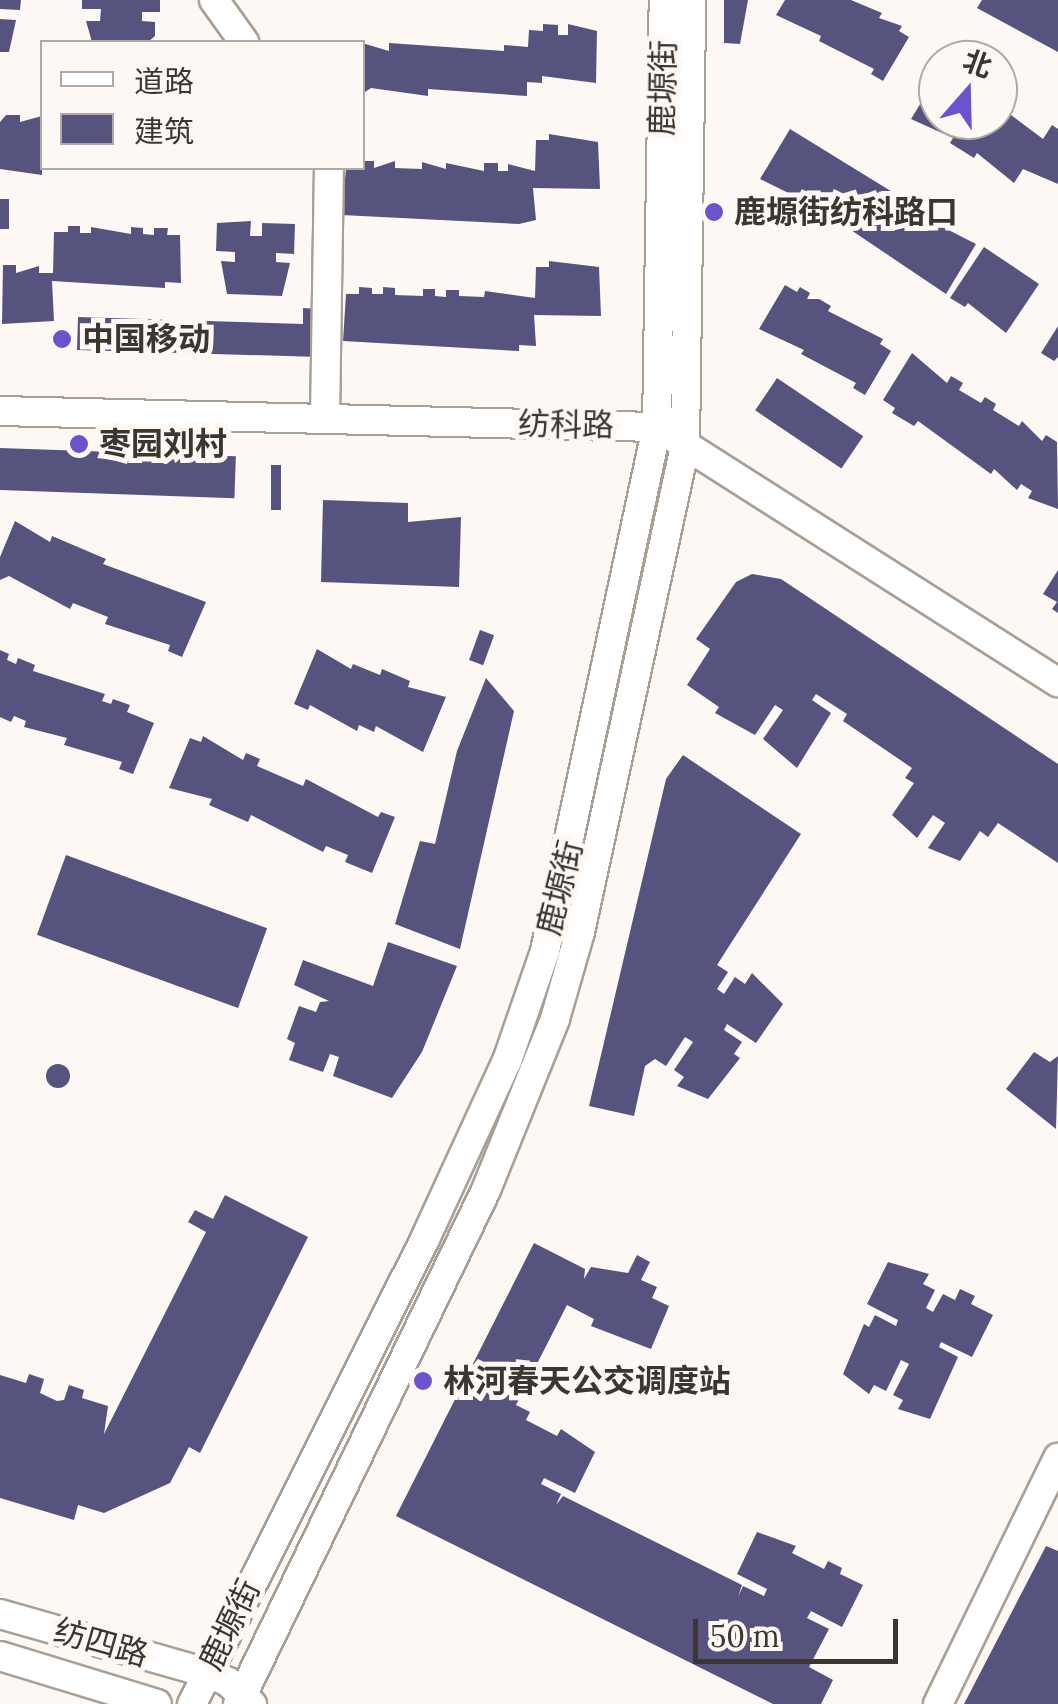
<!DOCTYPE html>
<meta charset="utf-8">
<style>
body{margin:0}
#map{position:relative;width:1058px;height:1704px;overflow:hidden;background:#fdf8f3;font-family:Lora,"Noto Sans SC",serif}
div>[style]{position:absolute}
.building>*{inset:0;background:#56537f;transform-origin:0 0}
.round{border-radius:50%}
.roads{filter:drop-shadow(2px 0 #aa9f94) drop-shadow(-2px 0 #aa9f94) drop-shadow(0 2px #aa9f94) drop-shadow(0 -2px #aa9f94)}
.minor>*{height:28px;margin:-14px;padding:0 14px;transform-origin:14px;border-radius:14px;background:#fff}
.dots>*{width:28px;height:28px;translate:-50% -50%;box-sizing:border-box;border:5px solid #fdf8f3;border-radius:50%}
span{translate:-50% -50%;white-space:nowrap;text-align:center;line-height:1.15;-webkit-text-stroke:10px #fdf8f3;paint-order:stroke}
.street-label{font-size:32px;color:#3b3632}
.poi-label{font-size:32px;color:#3b3632;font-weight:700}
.left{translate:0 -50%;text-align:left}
.legend{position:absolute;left:40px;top:40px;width:325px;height:130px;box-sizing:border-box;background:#fdf8f3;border:2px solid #afaaa6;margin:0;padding:12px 18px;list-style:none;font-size:30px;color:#3b3632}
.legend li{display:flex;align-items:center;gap:20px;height:50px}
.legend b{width:50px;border:2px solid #afaaa6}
.north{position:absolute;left:918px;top:40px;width:100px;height:100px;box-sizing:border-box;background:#fdf8f3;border:2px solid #afaaa6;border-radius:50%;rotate:20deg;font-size:28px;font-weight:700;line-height:40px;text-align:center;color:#3b3632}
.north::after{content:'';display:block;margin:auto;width:35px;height:45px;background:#6a54cd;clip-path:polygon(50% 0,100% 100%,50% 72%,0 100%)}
.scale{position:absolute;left:693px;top:1619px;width:205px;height:45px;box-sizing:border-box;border:5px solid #3b3632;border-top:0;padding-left:12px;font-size:30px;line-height:35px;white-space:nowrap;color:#3b3632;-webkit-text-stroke:8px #fdf8f3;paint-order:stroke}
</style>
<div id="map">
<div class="building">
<i style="clip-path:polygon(0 0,21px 0,20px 10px,0 9px)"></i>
<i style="clip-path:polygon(82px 0,160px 0,160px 12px,142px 12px,142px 21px,155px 22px,155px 36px,148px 42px,92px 42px,86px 21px,100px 21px,101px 9px,82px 9px)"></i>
<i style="clip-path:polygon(724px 0,748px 0,740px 44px,724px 43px)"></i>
<i style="clip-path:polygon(785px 0,851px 0,882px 13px,879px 18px,902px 26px,899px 31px,909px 37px,883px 81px,871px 74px,874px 69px,819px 41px,821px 36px,776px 15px)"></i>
<i style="clip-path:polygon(982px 0,1058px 0,1058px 52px,977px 8px)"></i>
<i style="clip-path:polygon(0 19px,16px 20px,9px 52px,0 52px)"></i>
<i style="clip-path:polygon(543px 24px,558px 25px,558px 35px,568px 35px,568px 24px,597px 31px,596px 83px,542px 76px,542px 83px,527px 82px,527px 96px,428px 89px,428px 96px,371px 88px,362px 94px,362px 43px,389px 51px,389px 43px,504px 51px,504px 45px,528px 47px,529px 30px,543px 31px)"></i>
<i style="clip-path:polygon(938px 75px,938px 120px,998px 120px,1003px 109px,1043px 139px,1052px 125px,1058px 129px,1058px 184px,1023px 169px,1014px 183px,977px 153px,974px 158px,950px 143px,953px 138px,911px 119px)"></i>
<i style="clip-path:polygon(6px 115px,20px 115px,20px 122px,42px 116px,42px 175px,0 169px,0 122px)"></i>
<i style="clip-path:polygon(790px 129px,920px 209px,917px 214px,976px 244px,946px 294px,839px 222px,836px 227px,813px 213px,817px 207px,760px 179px)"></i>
<i style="clip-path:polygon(549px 134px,598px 142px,600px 189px,533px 188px,536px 220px,519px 224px,342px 215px,346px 168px,362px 168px,362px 161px,374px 161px,374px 168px,395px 161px,395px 168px,422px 169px,422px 162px,446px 169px,446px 163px,484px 171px,484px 163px,498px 163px,498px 171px,508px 171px,508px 164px,535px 171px,536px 140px,549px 140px)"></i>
<i style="left:0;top:199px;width:9px;height:30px"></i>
<i style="clip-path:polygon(251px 221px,250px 236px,262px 236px,262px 223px,295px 224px,294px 254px,276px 253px,276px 262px,290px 263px,282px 296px,227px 294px,221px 261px,235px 262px,235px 252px,216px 251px,217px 223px)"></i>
<i style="clip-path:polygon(68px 226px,80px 226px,80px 233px,91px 233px,91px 227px,131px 234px,131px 227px,143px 228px,143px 234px,154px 235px,154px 228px,168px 228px,167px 235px,180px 235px,181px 283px,165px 282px,165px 288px,52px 281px,54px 321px,2px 324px,3px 265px,16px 265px,16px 273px,39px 266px,39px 273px,53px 273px,54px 232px,68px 232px)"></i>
<i style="clip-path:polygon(984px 247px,1039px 284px,1006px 333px,968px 303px,965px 307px,950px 298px)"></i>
<i style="clip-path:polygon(549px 261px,599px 267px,601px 316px,534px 315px,536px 346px,519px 345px,519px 351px,343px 341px,346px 294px,359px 294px,359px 287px,372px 288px,372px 294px,383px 294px,383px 287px,395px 288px,395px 295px,423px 296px,423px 289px,435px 289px,435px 296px,446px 297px,446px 290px,459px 290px,459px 296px,484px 297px,485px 291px,535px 298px,536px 267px,549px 267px)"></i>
<i style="clip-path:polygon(785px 285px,797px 292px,800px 287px,810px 293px,807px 299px,819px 299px,831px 306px,828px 311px,883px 339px,880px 344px,891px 351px,865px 395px,853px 388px,856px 383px,801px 354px,804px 350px,759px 329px)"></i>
<i style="clip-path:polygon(303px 308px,319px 309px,319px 357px,77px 350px,78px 317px,303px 324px)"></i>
<i style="clip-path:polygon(1058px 326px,1058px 357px,1054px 361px,1041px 353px)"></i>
<i style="clip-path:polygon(912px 353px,947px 383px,951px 376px,963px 383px,959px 390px,981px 403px,985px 397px,996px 404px,993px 410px,1019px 426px,1022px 421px,1042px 441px,1046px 435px,1057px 442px,1058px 509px,1028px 498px,1032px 491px,1021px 484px,1017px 490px,994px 469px,991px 474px,918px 421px,914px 426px,892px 413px,895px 408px,883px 400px)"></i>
<i style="left:777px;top:378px;width:104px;height:39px;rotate:34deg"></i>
<i style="left:0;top:448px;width:236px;height:42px;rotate:2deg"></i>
<i style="left:271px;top:465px;width:10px;height:45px"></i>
<i style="clip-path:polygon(323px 500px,408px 503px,408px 522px,461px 517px,459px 587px,321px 582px)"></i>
<i style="clip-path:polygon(15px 521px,50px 542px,52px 536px,106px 559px,103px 564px,206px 602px,182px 657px,168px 651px,170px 645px,105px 624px,108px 617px,73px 603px,70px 609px,9px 576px,0 580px,0 557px)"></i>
<i style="clip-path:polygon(1058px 570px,1058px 613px,1052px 609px,1057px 602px,1043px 594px)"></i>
<i style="clip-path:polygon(752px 574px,781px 579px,1058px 764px,1058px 863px,998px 823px,988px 837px,980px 831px,960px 861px,928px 848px,945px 823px,933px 815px,917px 838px,892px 815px,914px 783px,905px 778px,912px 768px,843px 721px,847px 714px,816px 694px,812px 700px,831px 713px,797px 768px,763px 739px,783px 710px,775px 705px,755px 735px,715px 713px,719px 707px,687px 685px,710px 649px,696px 639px,736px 582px)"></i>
<i style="left:480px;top:630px;width:15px;height:32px;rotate:20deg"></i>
<i style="clip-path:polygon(317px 649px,351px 669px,353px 664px,380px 675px,382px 669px,410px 681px,408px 687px,446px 697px,423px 752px,376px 726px,374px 732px,359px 725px,357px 731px,310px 705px,308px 710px,294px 704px)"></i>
<i style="clip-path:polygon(0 650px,9px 654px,7px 660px,16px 664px,18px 658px,35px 665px,33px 671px,105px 694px,102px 701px,111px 704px,113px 699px,130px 705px,127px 712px,154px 723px,133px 774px,119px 769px,122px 762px,64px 745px,67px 738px,24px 727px,26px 721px,14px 716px,11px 722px,0 717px)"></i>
<i style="clip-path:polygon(486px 678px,514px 711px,460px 949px,395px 924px,420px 841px,435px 844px,457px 751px)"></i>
<i style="clip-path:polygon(203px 736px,243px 760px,246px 753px,260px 759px,257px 766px,303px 786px,306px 779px,378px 817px,381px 812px,395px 817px,372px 873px,345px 862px,348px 855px,326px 846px,323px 852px,251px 815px,248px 822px,209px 805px,212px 799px,169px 788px,190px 738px,201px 742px)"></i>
<i style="clip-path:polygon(683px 755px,801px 834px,717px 965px,728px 972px,717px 989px,724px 994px,735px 977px,745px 984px,752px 973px,783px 1004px,756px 1043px,727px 1024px,724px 1030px,742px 1042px,734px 1054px,740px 1058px,708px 1099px,677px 1086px,684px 1077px,674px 1070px,693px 1042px,685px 1037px,666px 1066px,655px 1059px,645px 1066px,634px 1116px,589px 1106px,666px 779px)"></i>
<i style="left:66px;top:855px;width:214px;height:85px;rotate:20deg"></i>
<i style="clip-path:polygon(388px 942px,457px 966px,422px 1052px,392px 1098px,333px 1076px,339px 1057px,330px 1054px,323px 1072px,289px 1060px,295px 1043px,287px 1039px,299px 1006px,316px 1012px,320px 1002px,329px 1001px,294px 985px,303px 960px,373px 986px)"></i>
<i style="clip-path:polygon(1034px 1052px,1050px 1062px,1058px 1056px,1056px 1129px,1006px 1089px)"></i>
<i class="round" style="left:46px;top:1064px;width:24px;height:24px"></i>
<i style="clip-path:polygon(225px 1195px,308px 1237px,200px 1453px,189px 1447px,170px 1483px,104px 1513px,78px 1505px,74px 1520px,0 1498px,0 1375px,26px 1383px,29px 1374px,44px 1379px,40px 1393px,57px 1401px,64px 1400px,69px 1385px,84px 1390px,82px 1398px,108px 1406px,104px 1434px,206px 1232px,188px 1222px,195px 1210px,213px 1219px)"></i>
<i style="clip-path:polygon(534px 1243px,585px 1269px,584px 1279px,591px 1267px,628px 1273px,637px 1255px,650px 1262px,641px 1280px,657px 1287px,652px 1298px,669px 1306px,651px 1349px,591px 1326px,594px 1319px,567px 1305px,516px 1405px,530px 1412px,526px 1420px,557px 1436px,561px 1429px,595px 1452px,575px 1493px,544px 1478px,541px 1484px,561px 1494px,556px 1505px,563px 1496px,742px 1585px,738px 1597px,743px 1586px,764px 1596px,767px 1589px,737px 1574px,757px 1532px,796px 1546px,792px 1553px,824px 1569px,828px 1561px,842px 1568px,840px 1574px,863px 1585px,842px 1627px,811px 1611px,807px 1618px,829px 1629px,809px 1667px,833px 1680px,821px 1704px,773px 1704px,396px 1516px)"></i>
<i style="clip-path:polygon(888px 1262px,929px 1274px,923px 1284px,935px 1290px,926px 1308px,933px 1312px,943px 1294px,955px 1300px,960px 1289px,975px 1296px,971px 1304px,993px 1315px,972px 1357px,941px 1342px,939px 1347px,958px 1357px,930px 1419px,898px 1409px,903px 1400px,893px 1395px,909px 1364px,901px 1360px,886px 1391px,874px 1385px,869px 1394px,843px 1374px,864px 1324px,869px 1327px,875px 1315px,896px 1326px,898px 1320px,867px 1304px)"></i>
<i style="clip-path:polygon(1046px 1546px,1058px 1551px,1058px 1704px,964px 1704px)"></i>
</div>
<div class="roads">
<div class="minor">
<i style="left:214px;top:0;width:52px;rotate:54.5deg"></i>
<i style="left:0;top:411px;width:657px;rotate:1.4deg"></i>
<i style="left:657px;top:427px;width:475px;rotate:32.5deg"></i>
<i style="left:325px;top:419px;width:251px;rotate:-89.1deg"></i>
<i style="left:0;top:1614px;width:215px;rotate:15.9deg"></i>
<i style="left:207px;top:1673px;width:23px;rotate:23deg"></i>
<i style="left:228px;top:1682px;width:33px;rotate:43deg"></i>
<i style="left:0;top:1656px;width:164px;rotate:17deg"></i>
<i style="left:192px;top:1704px;width:520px;rotate:-63.39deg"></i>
<i style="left:425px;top:1239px;width:196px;rotate:-65.3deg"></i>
<i style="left:507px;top:1061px;width:116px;rotate:-70.9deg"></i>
<i style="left:545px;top:951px;width:536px;rotate:-77.94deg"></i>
<i style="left:657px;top:427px;width:427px;rotate:-89.1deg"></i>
<i style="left:238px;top:1704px;width:571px;rotate:-64.24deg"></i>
<i style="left:486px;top:1190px;width:184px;rotate:-68deg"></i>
<i style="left:555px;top:1019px;width:91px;rotate:-74deg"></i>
<i style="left:580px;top:932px;width:498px;rotate:-77.8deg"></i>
<i style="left:685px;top:445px;width:445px;rotate:-89.2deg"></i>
<i style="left:938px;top:1704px;width:274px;rotate:-64deg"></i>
</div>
</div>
<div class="dots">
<i style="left:714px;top:212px;background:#6a54cd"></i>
<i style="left:62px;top:339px;background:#6a54cd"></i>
<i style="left:79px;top:444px;background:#6a54cd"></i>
<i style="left:423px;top:1381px;background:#6a54cd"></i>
</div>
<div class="street-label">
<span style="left:663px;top:88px;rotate:-89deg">鹿塬街</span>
<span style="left:566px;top:425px;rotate:1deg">纺科路</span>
<span style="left:560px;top:888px;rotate:-76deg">鹿塬街</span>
<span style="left:230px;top:1625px;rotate:-64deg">鹿塬街</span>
<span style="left:101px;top:1643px;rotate:16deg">纺四路</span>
</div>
<div class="poi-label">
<span class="left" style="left:734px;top:212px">鹿塬街纺科路口</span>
<span class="left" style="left:82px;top:339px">中国移动</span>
<span class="left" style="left:99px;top:444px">枣园刘村</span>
<span class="left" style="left:443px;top:1381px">林河春天公交调度站</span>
</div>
<ul class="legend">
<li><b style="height:12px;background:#fff"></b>道路</li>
<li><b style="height:28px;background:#56537f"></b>建筑</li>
</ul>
<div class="north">北</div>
<div class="scale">50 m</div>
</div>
